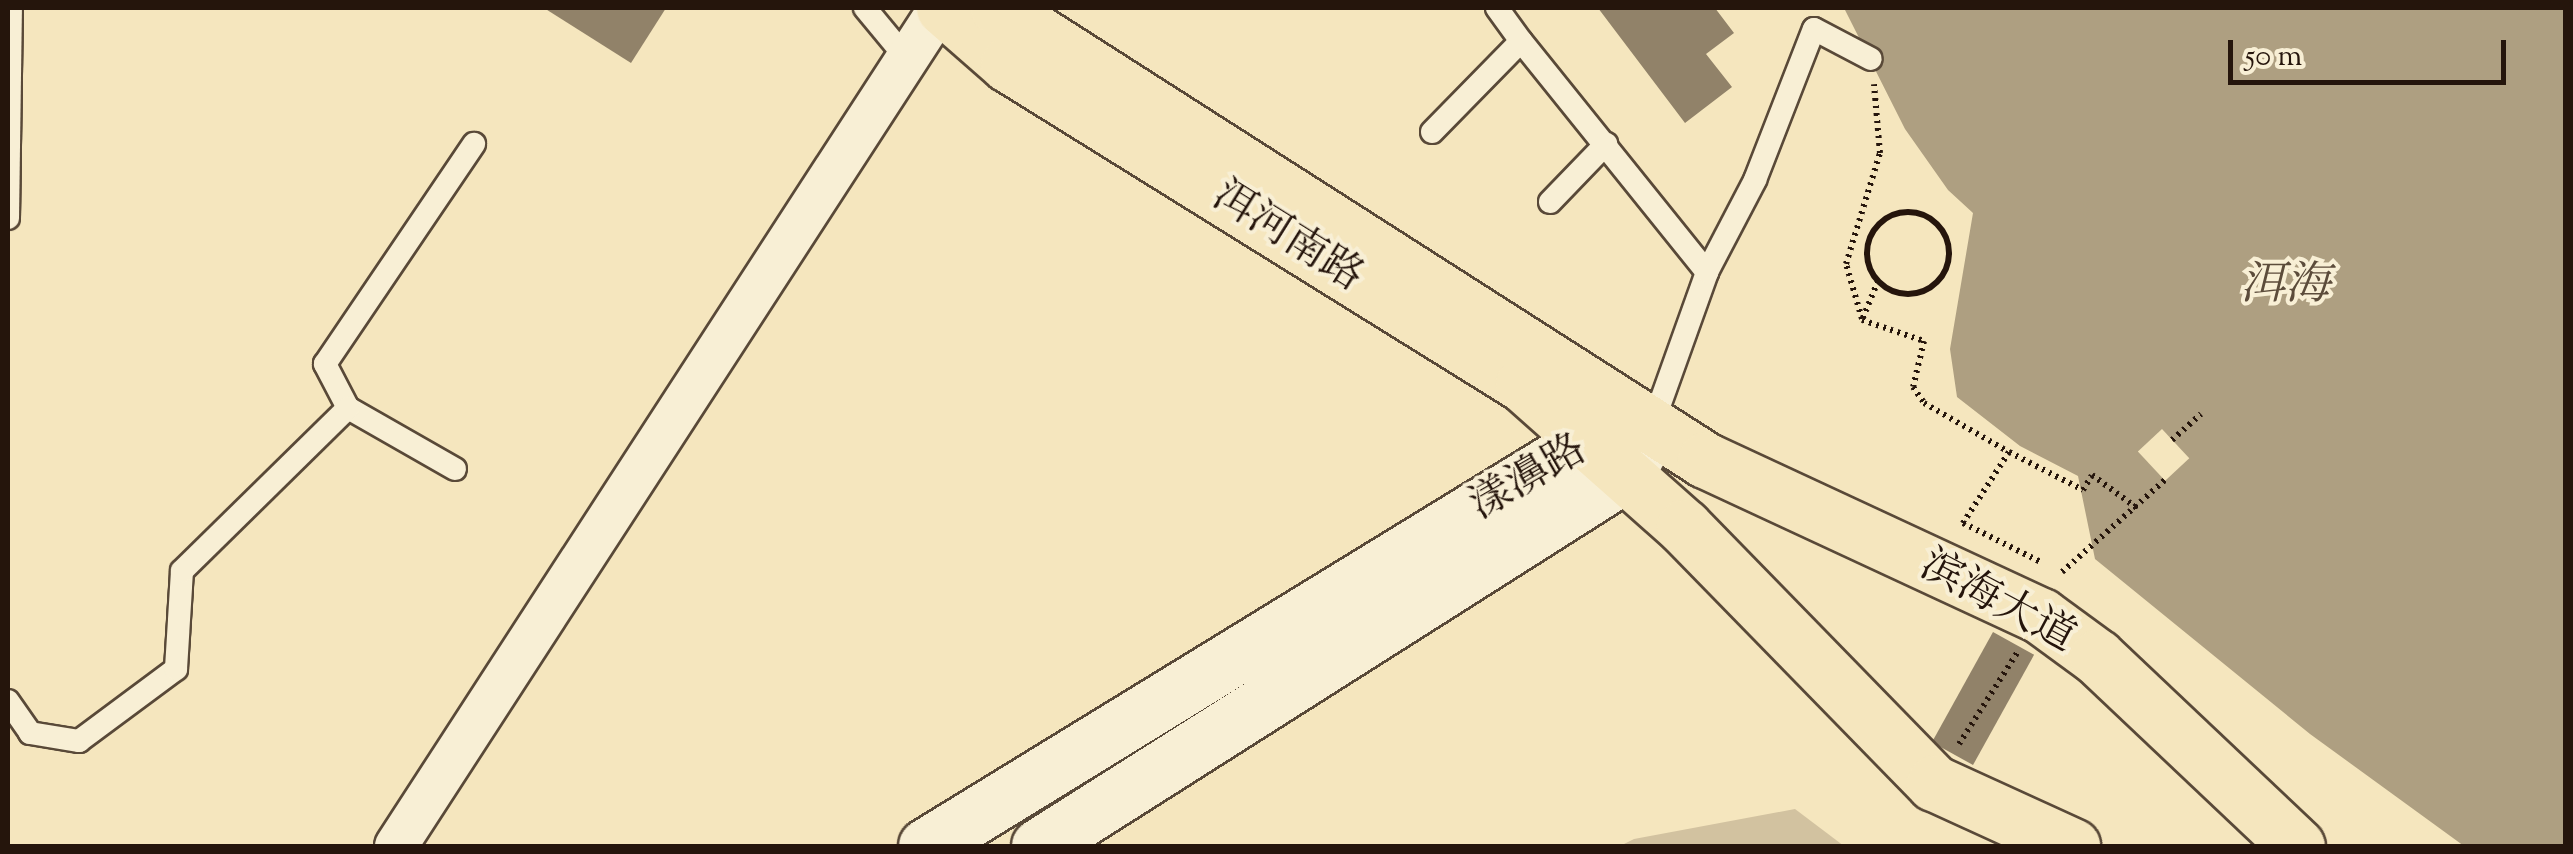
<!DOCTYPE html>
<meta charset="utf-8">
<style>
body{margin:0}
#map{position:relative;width:2573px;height:854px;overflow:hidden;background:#f5e6be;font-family:"Sorts Mill Goudy","Noto Serif SC",serif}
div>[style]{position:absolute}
.green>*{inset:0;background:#d2c2a0}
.water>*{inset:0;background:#ae9f81}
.pier>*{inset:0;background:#f5e6be;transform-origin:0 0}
.building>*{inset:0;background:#918269;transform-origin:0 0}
.path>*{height:6px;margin-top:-3px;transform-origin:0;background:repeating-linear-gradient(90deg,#25150c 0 2.5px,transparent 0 7.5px)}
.path>.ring{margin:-3px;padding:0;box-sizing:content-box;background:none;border:6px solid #25150c;border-radius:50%}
.roads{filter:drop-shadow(2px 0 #594938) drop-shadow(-2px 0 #594938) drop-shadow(0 2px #594938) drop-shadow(0 -2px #594938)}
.lane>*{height:22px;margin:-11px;padding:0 11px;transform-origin:11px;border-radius:11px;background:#f8efd5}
.street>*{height:42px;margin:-21px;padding:0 21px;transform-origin:21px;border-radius:21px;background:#f8efd5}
.secondary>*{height:55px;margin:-27.5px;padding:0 27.5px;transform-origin:27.5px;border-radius:27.5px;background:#f8efd5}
.primary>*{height:55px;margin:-27.5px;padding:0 27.5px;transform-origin:27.5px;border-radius:27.5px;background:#f5e6be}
span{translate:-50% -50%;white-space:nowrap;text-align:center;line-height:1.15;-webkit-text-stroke:8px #f8efd5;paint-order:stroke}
.street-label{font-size:42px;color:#25150c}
.water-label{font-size:45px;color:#5c4c3b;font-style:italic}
.frame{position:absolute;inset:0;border:10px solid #25150c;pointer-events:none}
.scale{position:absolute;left:2228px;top:40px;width:278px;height:45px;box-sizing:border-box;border:5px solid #25150c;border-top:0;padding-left:12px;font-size:30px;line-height:35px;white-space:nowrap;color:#25150c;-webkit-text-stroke:8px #f8efd5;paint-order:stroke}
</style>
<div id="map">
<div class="green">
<i style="clip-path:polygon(1795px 809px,1844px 846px,1620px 846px,1634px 839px)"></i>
</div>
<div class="water">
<i style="clip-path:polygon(1844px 8px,2565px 8px,2565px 846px,2464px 846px,2310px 734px,2095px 559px,2078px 476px,2020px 446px,1957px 397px,1950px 349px,1973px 213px,1948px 190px,1905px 129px)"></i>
</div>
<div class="pier">
<i style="left:2162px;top:429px;width:40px;height:33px;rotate:47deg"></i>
</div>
<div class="building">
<i style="clip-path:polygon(544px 8px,666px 8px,631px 63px)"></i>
<i style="clip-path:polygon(1598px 8px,1715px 8px,1734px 33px,1706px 54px,1732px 87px,1685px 123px)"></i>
<i style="left:1993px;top:632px;width:47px;height:126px;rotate:29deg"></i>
</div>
<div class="path">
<i class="ring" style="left:1867px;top:212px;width:76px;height:76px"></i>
<i style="left:1878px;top:281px;width:42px;rotate:112.3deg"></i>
<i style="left:1862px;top:320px;width:65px;rotate:18.7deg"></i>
<i style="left:1924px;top:341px;width:47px;rotate:103.4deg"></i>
<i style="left:1913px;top:387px;width:19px;rotate:55deg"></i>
<i style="left:1924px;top:403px;width:98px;rotate:30deg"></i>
<i style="left:2009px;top:452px;width:85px;rotate:122.9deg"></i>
<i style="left:1963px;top:523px;width:87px;rotate:26.6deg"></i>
<i style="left:1862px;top:319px;width:57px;rotate:-106.2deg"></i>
<i style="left:1846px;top:264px;width:116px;rotate:-73deg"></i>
<i style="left:1880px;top:153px;width:69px;rotate:-95deg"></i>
<i style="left:2172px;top:440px;width:39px;rotate:-42deg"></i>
<i style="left:2009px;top:452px;width:83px;rotate:27.2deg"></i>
<i style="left:2083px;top:490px;width:17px;rotate:-59deg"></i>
<i style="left:2092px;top:475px;width:56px;rotate:36.3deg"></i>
<i style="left:2062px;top:572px;width:138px;rotate:-41.8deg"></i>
<i style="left:1959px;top:744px;width:108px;rotate:-57.5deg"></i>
</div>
<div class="roads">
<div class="lane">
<i style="left:865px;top:8px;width:67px;rotate:50.4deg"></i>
<i style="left:1497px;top:8px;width:41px;rotate:54deg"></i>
<i style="left:1432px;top:132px;width:127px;rotate:-45.6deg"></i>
<i style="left:1521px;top:41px;width:297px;rotate:51.2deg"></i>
<i style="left:1550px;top:202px;width:81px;rotate:-46deg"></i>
<i style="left:8px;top:218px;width:210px;rotate:-89.2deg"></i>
<i style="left:1652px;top:426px;width:164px;rotate:-70.3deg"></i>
<i style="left:1707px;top:272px;width:104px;rotate:-62.4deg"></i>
<i style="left:1755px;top:180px;width:162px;rotate:-68.7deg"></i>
<i style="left:1814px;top:29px;width:64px;rotate:27.8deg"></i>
<i style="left:455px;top:469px;width:123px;rotate:-150.3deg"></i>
<i style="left:348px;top:408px;width:50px;rotate:-117.6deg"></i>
<i style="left:325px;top:364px;width:266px;rotate:-55.9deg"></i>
<i style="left:8px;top:701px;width:39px;rotate:55deg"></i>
<i style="left:30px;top:733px;width:50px;rotate:9.3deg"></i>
<i style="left:79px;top:741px;width:121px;rotate:-36.6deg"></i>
<i style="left:176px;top:669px;width:98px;rotate:-86.5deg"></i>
<i style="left:182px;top:571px;width:233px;rotate:-44.5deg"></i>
</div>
<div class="street">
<i style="left:396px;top:846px;width:999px;rotate:-57.01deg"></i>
</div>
<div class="secondary">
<i style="left:926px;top:846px;width:779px;rotate:-31.51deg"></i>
<i style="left:1590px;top:439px;width:45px;rotate:-11.6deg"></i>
<i style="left:1039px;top:846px;width:696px;rotate:-32.39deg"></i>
<i style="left:1627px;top:473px;width:45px;rotate:-62.3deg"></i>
</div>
<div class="primary">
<i style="left:944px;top:8px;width:85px;rotate:41.2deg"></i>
<i style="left:1008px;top:64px;width:606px;rotate:31.86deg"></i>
<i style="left:1523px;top:384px;width:215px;rotate:41.6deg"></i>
<i style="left:1684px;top:527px;width:358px;rotate:45.7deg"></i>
<i style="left:1934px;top:783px;width:152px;rotate:24.5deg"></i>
<i style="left:998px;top:8px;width:839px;rotate:32.59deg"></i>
<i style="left:1705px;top:460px;width:370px;rotate:24.9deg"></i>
<i style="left:2041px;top:616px;width:69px;rotate:36.2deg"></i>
<i style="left:2097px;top:657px;width:275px;rotate:43.4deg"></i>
</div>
</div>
<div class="street-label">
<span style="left:1287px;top:238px;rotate:32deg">洱河南路</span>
<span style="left:1529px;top:479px;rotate:-30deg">漾濞路</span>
<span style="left:1997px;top:603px;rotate:28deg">滨海大道</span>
</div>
<div class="water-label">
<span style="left:2285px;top:288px">洱海</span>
</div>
<div class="frame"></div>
<div class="scale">50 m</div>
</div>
